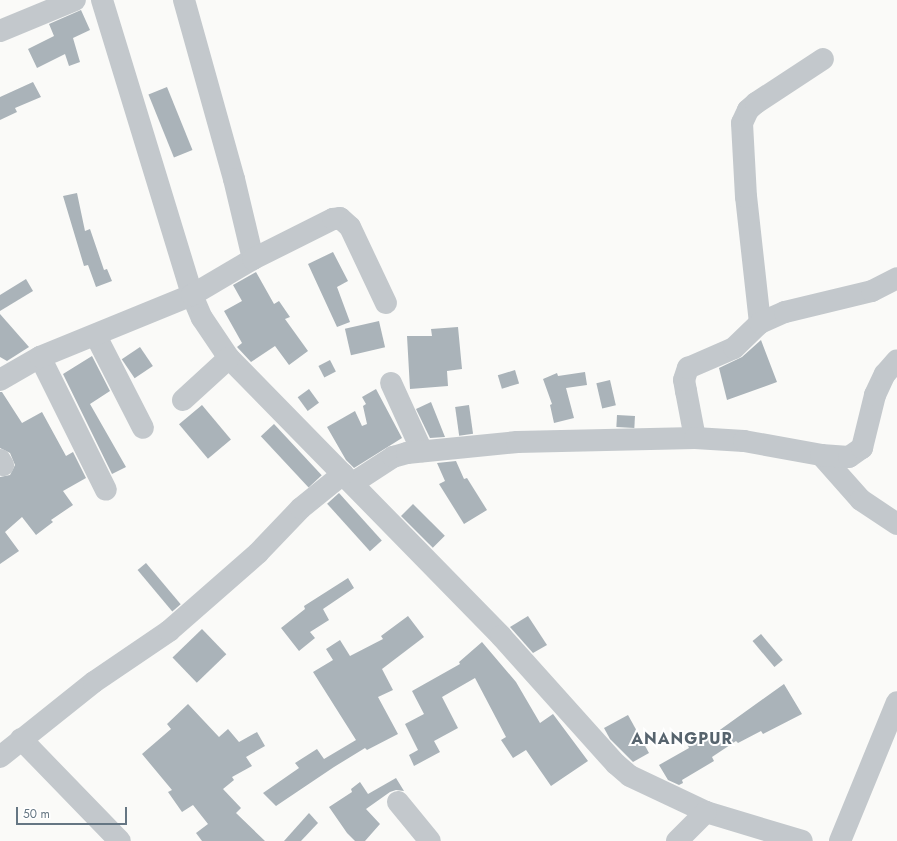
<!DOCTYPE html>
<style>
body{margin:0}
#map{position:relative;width:897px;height:841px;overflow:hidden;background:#fafaf8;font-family:Jost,sans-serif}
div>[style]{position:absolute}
.building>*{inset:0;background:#aab3b9;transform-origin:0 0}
.minor>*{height:22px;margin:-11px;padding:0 11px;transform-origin:11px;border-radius:11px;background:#c3c8cc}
span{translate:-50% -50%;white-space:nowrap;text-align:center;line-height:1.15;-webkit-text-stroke:4px #fff;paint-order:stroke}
.district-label{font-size:16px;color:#57646e;font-weight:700;letter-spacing:1px}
.scale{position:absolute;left:16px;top:807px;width:111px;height:18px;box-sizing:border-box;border:2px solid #657683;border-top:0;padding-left:5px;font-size:12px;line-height:14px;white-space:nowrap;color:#657683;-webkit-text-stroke:3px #fff;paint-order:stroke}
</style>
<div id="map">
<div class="building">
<i style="clip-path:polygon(81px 10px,90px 30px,73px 38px,80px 62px,69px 66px,65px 54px,37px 68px,28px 49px,54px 36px,49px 24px)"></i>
<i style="clip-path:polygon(33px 82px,41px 97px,15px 108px,17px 112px,0 120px,0 97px)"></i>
<i style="left:167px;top:87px;width:68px;height:20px;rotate:68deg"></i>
<i style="clip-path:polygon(77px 193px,85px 231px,90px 229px,104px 270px,107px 269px,112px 281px,96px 287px,88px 265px,84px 266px,63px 196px)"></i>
<i style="clip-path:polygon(333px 252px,348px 281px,337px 287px,350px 322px,337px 327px,308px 264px)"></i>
<i style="clip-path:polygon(256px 272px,274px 304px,279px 301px,290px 317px,285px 319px,308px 351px,289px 365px,275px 346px,251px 362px,237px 347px,242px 343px,224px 311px,242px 301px,233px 285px)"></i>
<i style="clip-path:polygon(26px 279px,33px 291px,0 311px,0 295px)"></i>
<i style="clip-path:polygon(0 314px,29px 347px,7px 361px,0 357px)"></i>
<i style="left:379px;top:321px;width:27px;height:35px;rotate:77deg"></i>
<i style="clip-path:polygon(458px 327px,462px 369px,447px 371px,448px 386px,410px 389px,407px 336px,432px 336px,431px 329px)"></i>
<i style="clip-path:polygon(761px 340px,777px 382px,727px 400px,719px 368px,742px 357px)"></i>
<i style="left:140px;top:347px;width:23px;height:22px;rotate:56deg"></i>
<i style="clip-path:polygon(92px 356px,110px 391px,90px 404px,126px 467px,112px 474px,63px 374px)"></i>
<i style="left:330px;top:360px;width:13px;height:13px;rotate:63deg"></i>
<i style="left:515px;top:370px;width:14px;height:18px;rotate:73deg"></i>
<i style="clip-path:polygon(585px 372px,587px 385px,566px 388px,574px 418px,554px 423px,550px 405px,552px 404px,543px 379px,557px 373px,558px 376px)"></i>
<i style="left:610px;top:380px;width:26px;height:14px;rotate:77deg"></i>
<i style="left:309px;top:389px;width:17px;height:14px;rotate:54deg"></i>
<i style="clip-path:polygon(376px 389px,402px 438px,354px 468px,346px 460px,327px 427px,355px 411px,362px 426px,367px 424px,363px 406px,366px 404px,362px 397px)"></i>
<i style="clip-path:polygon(0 392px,2px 392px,22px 423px,42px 412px,66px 456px,73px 452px,86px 478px,63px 491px,73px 505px,51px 520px,53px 522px,36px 535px,22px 517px,5px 532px,19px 551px,0 564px,0 477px,10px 475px,15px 465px,10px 453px,0 448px)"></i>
<i style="clip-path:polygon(431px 402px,445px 437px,430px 438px,416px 409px)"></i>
<i style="left:202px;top:405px;width:45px;height:30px;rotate:50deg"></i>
<i style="left:469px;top:405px;width:29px;height:14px;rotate:82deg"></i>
<i style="left:617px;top:415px;width:18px;height:12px;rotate:3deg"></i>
<i style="left:274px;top:424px;width:70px;height:18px;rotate:47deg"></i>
<i style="clip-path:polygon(456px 461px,464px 479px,467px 478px,487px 510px,464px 524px,439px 484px,445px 481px,437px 463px)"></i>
<i style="left:339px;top:493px;width:64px;height:16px;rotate:48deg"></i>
<i style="left:413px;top:504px;width:45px;height:17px;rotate:45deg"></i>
<i style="left:146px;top:563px;width:54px;height:11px;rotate:50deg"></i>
<i style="clip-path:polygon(348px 578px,354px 588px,323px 609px,329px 620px,310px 632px,315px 638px,299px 651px,281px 628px,305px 609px,304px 606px)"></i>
<i style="clip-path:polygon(408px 616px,424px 637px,382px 669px,393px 690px,378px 697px,398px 734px,367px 750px,365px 748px,334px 767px,276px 806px,263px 793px,299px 768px,295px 763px,317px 749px,324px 759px,356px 740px,313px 672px,333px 660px,326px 649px,340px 640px,350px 656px,383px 639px,381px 636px)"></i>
<i style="clip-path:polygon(528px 616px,547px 645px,533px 653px,510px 627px)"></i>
<i style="left:202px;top:629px;width:35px;height:41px;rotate:46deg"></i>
<i style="left:761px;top:634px;width:34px;height:11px;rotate:50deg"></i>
<i style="clip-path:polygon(482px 642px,516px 682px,540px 723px,553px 714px,588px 761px,551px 786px,526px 750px,513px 758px,501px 740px,506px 737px,475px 678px,442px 697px,458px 728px,434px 741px,440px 752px,414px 766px,409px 755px,418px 750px,405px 724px,424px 714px,412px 691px,460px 664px,459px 662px)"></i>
<i style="clip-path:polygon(784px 684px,802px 714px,763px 734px,761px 731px,738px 743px,736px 741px,712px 757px,714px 761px,682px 780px,683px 783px,679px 785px,668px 780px,659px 765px,689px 748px,687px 744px,699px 736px,702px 742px,717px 732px)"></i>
<i style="clip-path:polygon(188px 704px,219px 737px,228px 729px,239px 742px,257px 732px,265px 746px,246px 757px,252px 766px,232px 777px,234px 780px,223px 789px,241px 808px,236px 813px,265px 841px,202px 841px,196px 833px,208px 824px,193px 805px,182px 812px,168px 792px,172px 790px,142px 754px,171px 729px,167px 724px)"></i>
<i style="clip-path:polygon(628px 715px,649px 753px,633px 762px,610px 739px,604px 728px)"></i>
<i style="clip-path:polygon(396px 778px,404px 791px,396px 790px,390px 792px,366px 809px,380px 824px,365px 841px,355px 841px,347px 833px,329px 807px,352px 792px,351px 789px,360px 782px,368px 794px)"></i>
<i style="clip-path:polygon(309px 813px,318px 823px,301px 841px,284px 841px)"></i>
</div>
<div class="minor">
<i style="left:102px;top:0;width:308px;rotate:73deg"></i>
<i style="left:192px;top:295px;width:25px;rotate:67deg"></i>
<i style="left:202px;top:318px;width:48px;rotate:56deg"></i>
<i style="left:229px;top:358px;width:389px;rotate:45.6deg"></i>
<i style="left:501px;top:636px;width:172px;rotate:48.1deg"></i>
<i style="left:616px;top:764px;width:18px;rotate:41deg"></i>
<i style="left:630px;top:776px;width:84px;rotate:25.3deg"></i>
<i style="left:706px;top:812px;width:100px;rotate:16.8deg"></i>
<i style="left:184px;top:0;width:186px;rotate:74.4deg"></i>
<i style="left:234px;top:179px;width:82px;rotate:76.6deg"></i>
<i style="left:0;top:31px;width:81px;rotate:-22.5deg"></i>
<i style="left:760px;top:323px;width:127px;rotate:-96.3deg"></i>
<i style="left:746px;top:197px;width:74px;rotate:-93.1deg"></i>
<i style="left:742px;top:123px;width:14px;rotate:-65deg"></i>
<i style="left:748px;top:110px;width:11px;rotate:-41deg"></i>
<i style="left:756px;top:103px;width:80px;rotate:-33.3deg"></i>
<i style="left:96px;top:336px;width:103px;rotate:62.9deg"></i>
<i style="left:40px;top:357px;width:148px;rotate:63.6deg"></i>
<i style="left:0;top:380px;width:46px;rotate:-29.9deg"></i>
<i style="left:40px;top:357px;width:164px;rotate:-22.2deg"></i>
<i style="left:192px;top:295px;width:71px;rotate:-30.5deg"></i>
<i style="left:253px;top:259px;width:89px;rotate:-26.6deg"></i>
<i style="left:333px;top:219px;width:7px;rotate:-8deg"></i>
<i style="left:340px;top:218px;width:13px;rotate:42deg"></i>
<i style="left:350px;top:227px;width:84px;rotate:64.7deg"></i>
<i style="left:391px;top:383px;width:75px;rotate:65.5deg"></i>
<i style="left:183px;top:400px;width:62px;rotate:-42.4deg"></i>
<i style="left:695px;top:438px;width:48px;rotate:-100.8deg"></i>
<i style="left:686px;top:391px;width:11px;rotate:-100deg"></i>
<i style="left:684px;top:380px;width:13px;rotate:-72deg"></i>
<i style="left:688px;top:368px;width:50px;rotate:-23.5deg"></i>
<i style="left:734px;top:348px;width:36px;rotate:-44deg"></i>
<i style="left:760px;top:323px;width:27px;rotate:-24deg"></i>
<i style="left:785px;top:312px;width:89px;rotate:-13.6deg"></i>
<i style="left:872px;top:291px;width:28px;rotate:-27deg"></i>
<i style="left:821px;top:455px;width:60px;rotate:48.4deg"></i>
<i style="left:861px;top:500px;width:43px;rotate:33.7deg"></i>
<i style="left:0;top:460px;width:6px;rotate:59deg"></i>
<i style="left:353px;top:483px;width:48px;rotate:-33deg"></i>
<i style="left:393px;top:457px;width:15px;rotate:-16deg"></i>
<i style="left:407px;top:453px;width:111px;rotate:-5.7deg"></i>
<i style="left:517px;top:442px;width:178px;rotate:-1.3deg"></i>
<i style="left:695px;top:438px;width:49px;rotate:3.5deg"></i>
<i style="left:744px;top:441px;width:78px;rotate:10.3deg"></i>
<i style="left:821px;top:455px;width:28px;rotate:4deg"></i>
<i style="left:849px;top:457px;width:16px;rotate:-35deg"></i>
<i style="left:862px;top:448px;width:55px;rotate:-76.2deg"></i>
<i style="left:875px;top:395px;width:23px;rotate:-65deg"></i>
<i style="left:885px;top:374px;width:18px;rotate:-49deg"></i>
<i style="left:21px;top:739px;width:142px;rotate:45.9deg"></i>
<i style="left:0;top:757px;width:120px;rotate:-38.6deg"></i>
<i style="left:94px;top:682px;width:91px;rotate:-34.2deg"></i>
<i style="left:169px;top:631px;width:118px;rotate:-41.2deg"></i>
<i style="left:258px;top:553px;width:62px;rotate:-46.3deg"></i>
<i style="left:301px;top:508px;width:54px;rotate:-39deg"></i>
<i style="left:398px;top:802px;width:50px;rotate:50.6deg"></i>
<i style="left:677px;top:841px;width:41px;rotate:-45deg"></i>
<i style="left:840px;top:841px;width:150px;rotate:-67.7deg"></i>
</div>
<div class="district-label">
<span style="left:682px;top:739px">ANANGPUR</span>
</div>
<div class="scale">50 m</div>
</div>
